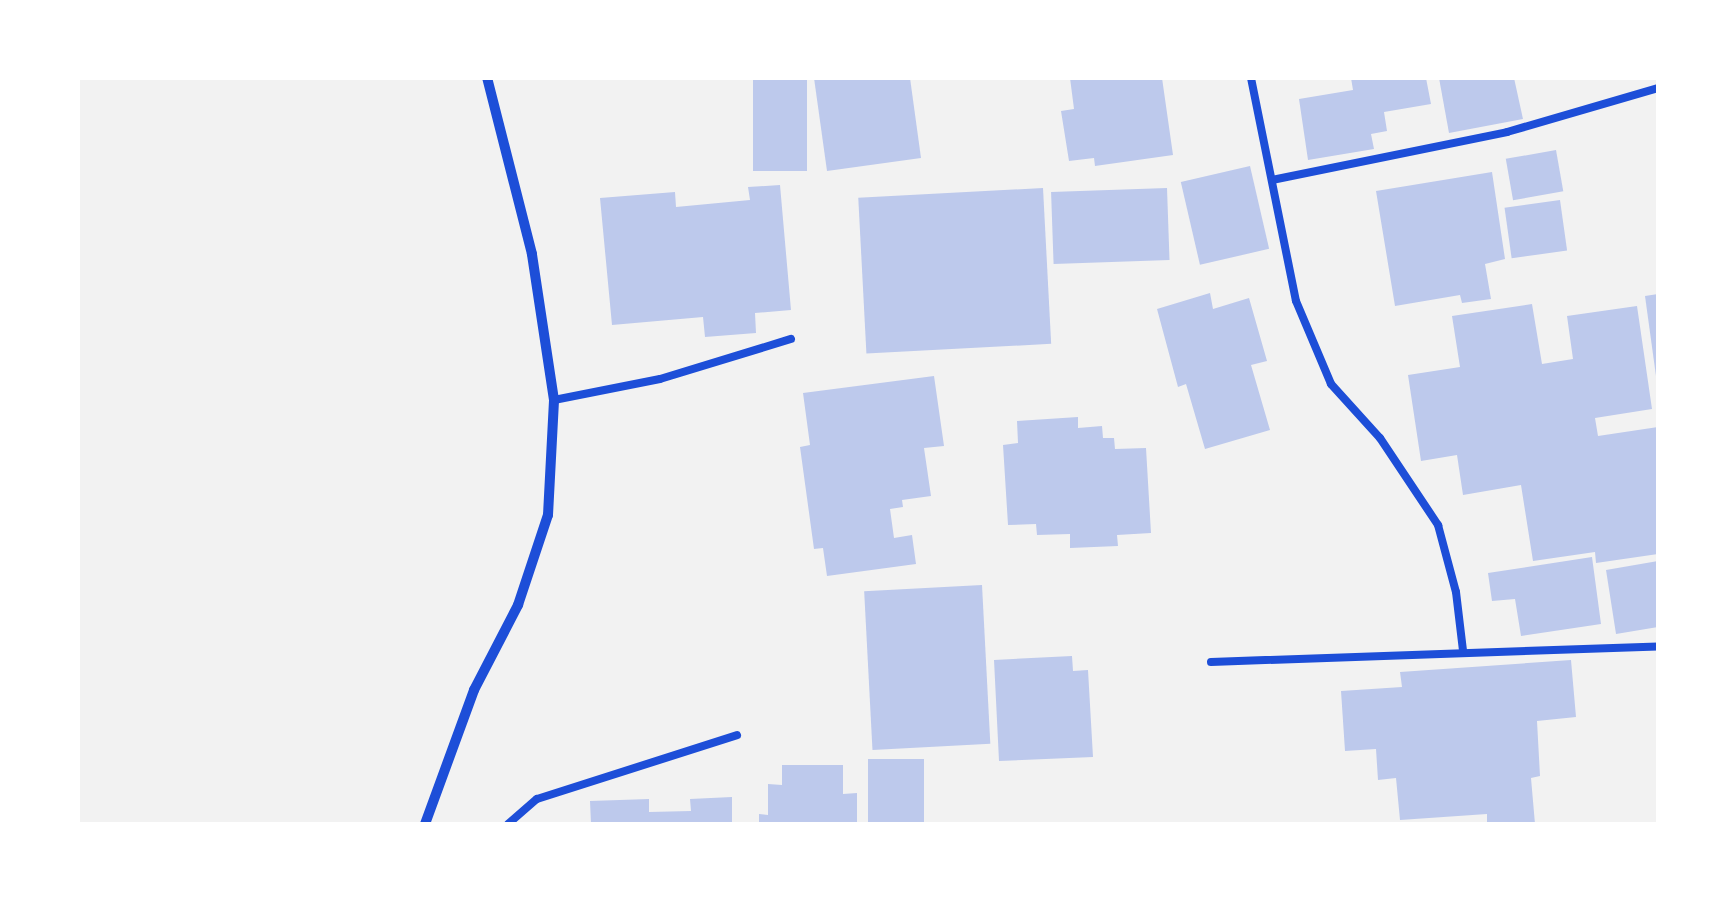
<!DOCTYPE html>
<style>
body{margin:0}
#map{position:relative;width:1736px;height:902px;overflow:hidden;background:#f2f2f2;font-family:Ubuntu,sans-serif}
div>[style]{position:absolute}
.building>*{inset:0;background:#bdc9ec;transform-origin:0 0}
.service>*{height:8px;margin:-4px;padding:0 4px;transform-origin:4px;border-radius:4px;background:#1d4ed8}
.minor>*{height:10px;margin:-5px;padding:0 5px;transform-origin:5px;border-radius:5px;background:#1d4ed8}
span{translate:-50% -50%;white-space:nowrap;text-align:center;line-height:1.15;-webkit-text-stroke:8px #fff;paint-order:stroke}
.frame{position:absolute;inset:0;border:80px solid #fff;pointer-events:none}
</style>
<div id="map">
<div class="building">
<i style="left:753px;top:78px;width:54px;height:93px"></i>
<i style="clip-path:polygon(814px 78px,910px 78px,921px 158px,827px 171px)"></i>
<i style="clip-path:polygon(1070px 78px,1162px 78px,1173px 155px,1095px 166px,1094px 158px,1069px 161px,1061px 111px,1074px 109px)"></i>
<i style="clip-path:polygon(1351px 78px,1426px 78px,1431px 104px,1384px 112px,1387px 131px,1371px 134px,1374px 149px,1308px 160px,1299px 99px,1353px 90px)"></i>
<i style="clip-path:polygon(1439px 78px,1514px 78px,1523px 119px,1449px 133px)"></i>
<i style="left:1556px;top:150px;width:42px;height:51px;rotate:80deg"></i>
<i style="left:1250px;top:166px;width:85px;height:71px;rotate:77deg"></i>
<i style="clip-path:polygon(1492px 172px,1505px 259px,1485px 264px,1491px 299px,1462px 303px,1460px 295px,1395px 306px,1376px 191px)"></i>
<i style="clip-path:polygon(780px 185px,791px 310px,755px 313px,756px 333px,705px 337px,703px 317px,612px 325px,600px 198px,675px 192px,676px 207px,750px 200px,748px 187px)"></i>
<i style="left:1043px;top:188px;width:156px;height:185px;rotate:87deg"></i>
<i style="left:1167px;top:188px;width:72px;height:116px;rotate:88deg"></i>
<i style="left:1560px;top:200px;width:51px;height:56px;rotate:82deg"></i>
<i style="clip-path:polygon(1210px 293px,1213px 309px,1249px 298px,1267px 361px,1251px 365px,1270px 430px,1205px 449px,1186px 384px,1178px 387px,1157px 309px)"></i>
<i style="clip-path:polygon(1658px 294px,1658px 376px,1656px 376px,1645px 296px)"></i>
<i style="clip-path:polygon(1532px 304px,1542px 364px,1573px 359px,1567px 316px,1637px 306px,1652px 409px,1595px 418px,1598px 436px,1658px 427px,1658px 554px,1596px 563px,1595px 552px,1533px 561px,1521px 485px,1463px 495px,1457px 455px,1421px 461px,1408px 375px,1460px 367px,1452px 316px)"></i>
<i style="clip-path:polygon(934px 376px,944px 446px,924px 448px,931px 496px,902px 500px,903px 507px,890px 509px,894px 538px,912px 535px,916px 564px,827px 576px,823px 548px,814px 549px,800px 447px,810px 445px,803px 393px)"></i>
<i style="clip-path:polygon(1078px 417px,1078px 428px,1102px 426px,1103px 438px,1114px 438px,1115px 449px,1146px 448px,1151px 533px,1117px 535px,1118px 546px,1070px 548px,1070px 534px,1037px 535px,1036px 524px,1008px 525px,1003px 445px,1018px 443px,1017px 421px)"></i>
<i style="clip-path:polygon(1592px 557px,1601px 624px,1521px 636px,1515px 599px,1492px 601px,1488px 573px)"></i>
<i style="clip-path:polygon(1658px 561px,1658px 627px,1616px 634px,1606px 570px)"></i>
<i style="left:982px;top:585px;width:159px;height:118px;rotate:87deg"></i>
<i style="clip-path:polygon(1072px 656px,1073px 671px,1088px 670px,1093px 757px,999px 761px,994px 660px)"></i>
<i style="clip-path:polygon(1571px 660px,1576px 717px,1537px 721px,1540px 776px,1531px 778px,1535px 824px,1487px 824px,1487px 814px,1400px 820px,1396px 778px,1378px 780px,1376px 749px,1345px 751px,1341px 691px,1402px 687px,1400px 672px)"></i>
<i style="left:868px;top:759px;width:56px;height:65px"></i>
<i style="clip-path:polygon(782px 765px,843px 765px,843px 794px,857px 793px,857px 824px,759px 824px,759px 814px,768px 815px,768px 784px,782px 785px)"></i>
<i style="clip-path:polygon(732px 797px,732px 824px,591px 824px,590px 801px,649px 799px,649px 812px,691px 811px,690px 799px)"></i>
</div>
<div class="service">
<i style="left:1251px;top:78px;width:227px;rotate:78.6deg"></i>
<i style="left:1296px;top:301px;width:90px;rotate:67.1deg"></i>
<i style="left:1331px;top:384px;width:73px;rotate:47.8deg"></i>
<i style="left:1380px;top:438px;width:105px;rotate:56.3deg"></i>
<i style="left:1438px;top:525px;width:69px;rotate:75deg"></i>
<i style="left:1456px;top:592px;width:59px;rotate:83.2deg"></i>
<i style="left:1272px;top:180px;width:240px;rotate:-11.5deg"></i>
<i style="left:1507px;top:132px;width:157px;rotate:-16.2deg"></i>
<i style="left:554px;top:400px;width:108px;rotate:-11.2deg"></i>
<i style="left:660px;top:379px;width:137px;rotate:-17deg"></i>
<i style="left:1211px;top:662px;width:447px;rotate:-2deg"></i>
<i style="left:508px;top:824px;width:38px;rotate:-41deg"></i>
<i style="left:537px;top:799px;width:210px;rotate:-17.7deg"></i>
</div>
<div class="minor">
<i style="left:425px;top:824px;width:143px;rotate:-69.9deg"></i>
<i style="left:474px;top:690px;width:96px;rotate:-62.6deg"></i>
<i style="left:518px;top:605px;width:95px;rotate:-71.6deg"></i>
<i style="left:548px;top:515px;width:115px;rotate:-87deg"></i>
<i style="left:554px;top:400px;width:148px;rotate:-98.6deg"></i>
<i style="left:532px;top:254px;width:182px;rotate:-104.3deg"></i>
</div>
<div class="frame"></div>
</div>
